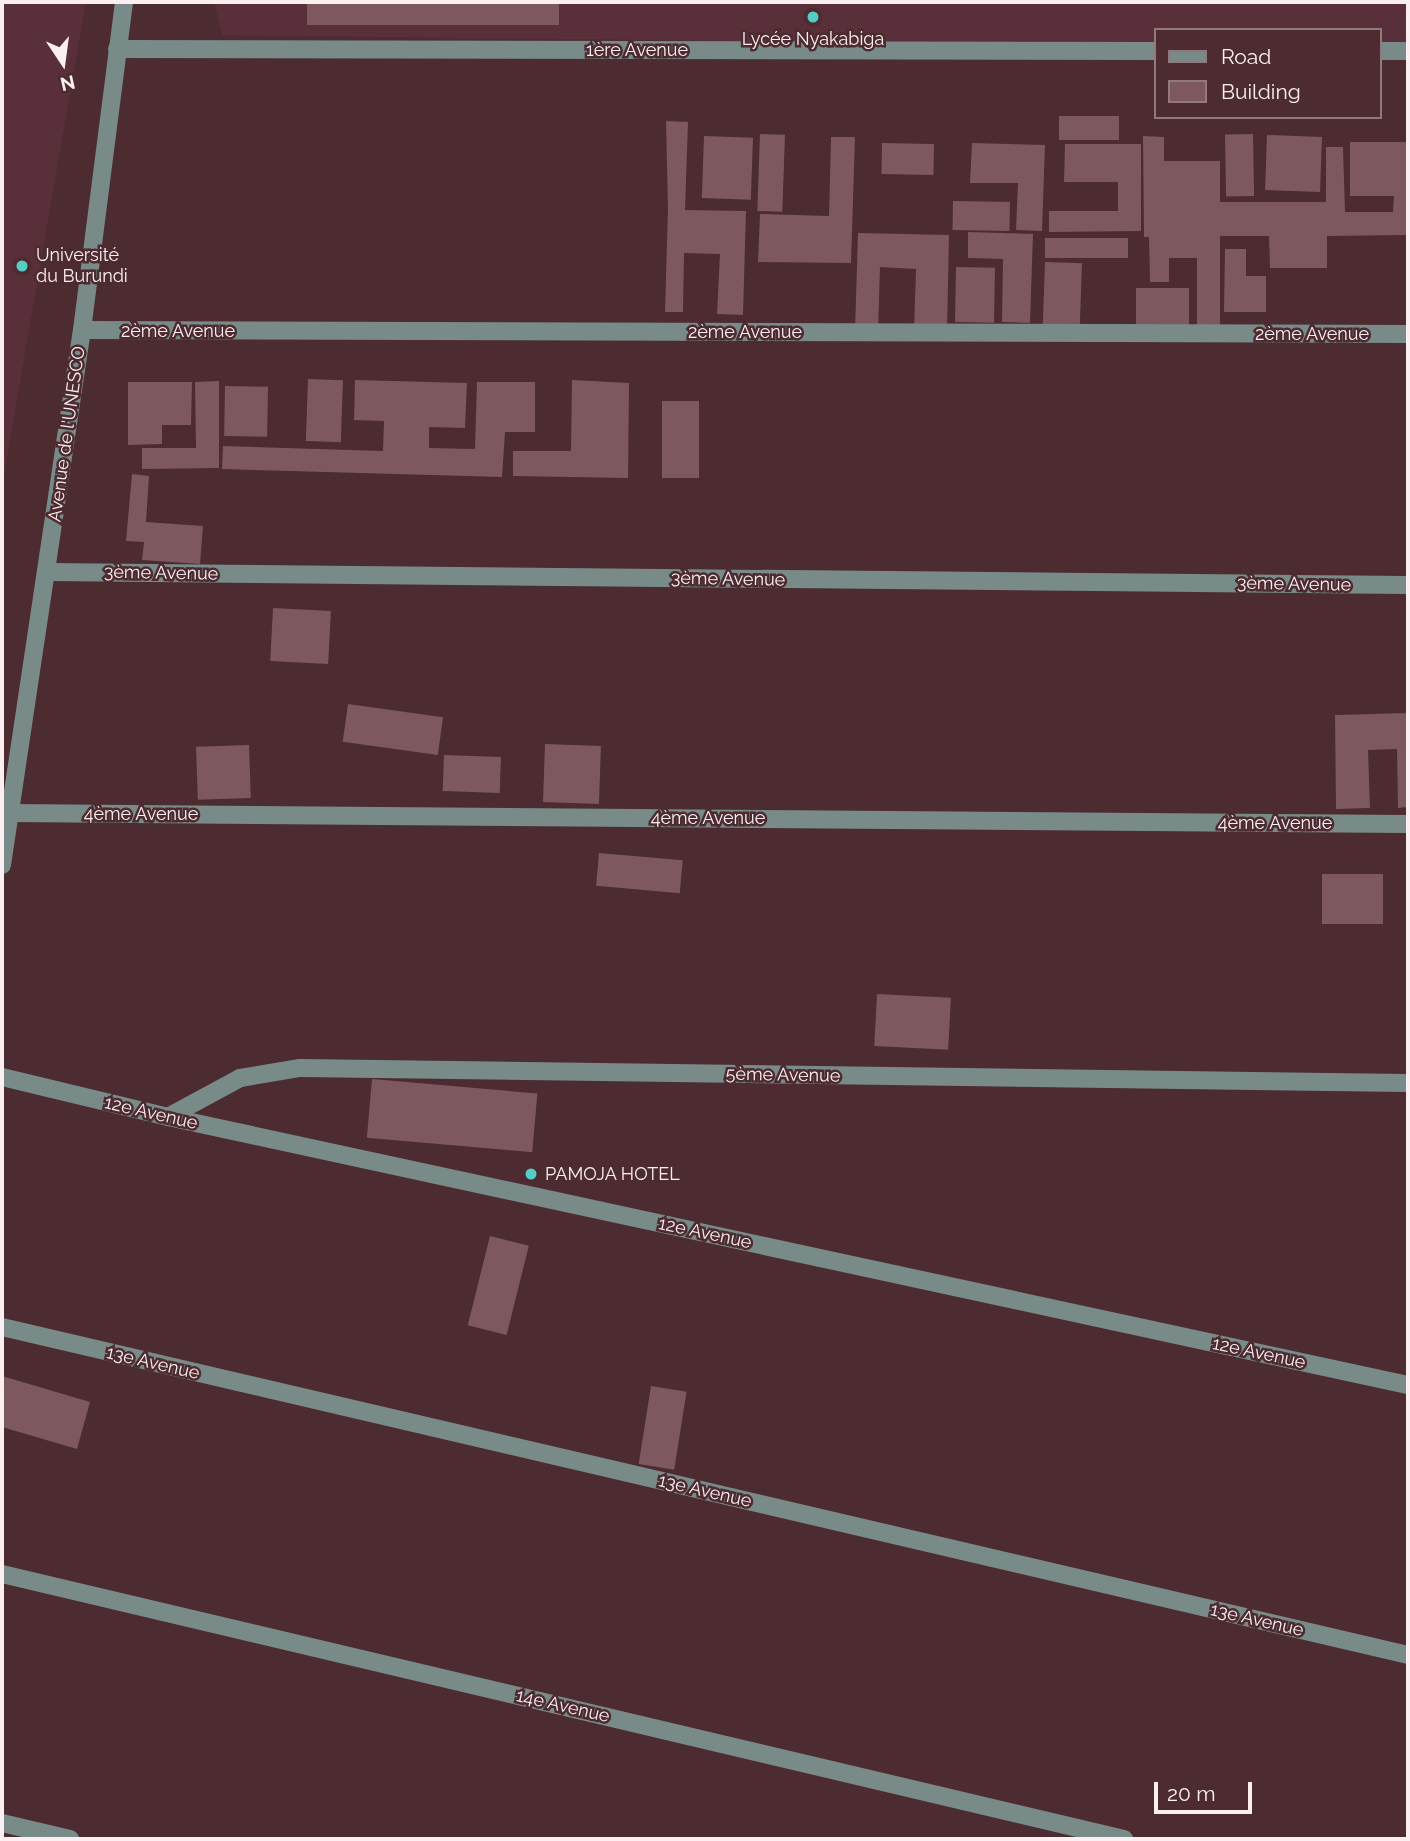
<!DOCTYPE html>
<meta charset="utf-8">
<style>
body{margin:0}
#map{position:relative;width:1410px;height:1841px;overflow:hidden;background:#4c2b31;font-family:Raleway,sans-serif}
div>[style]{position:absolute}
.built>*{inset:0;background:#593039}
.building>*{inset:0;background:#7d585f;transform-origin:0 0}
.minor>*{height:18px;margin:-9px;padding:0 9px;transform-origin:9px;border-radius:9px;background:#788b89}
.dots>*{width:19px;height:19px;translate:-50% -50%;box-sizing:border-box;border:4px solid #4c2b31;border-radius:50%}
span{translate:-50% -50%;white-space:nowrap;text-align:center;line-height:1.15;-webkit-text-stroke:5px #4c2b31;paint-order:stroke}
.poi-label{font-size:18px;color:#fceff1}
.left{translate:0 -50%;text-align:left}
.street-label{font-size:18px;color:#fceff1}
.frame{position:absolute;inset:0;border:4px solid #fceff1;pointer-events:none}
.legend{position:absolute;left:1154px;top:28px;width:228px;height:91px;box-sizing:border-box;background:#4c2b31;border:2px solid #92797e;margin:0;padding:9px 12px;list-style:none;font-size:21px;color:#fceff1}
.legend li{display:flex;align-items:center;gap:14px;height:35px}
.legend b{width:35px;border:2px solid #92797e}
.north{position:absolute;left:28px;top:28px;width:70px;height:70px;-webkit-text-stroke:5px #4c2b31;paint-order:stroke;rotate:167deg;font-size:19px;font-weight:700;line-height:28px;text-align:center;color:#fceff1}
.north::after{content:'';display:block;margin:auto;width:24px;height:32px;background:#fceff1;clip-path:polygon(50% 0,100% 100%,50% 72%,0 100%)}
.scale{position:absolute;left:1154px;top:1782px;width:98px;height:32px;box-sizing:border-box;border:4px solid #fceff1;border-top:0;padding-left:9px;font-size:21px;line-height:24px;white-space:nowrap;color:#fceff1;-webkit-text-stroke:5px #4c2b31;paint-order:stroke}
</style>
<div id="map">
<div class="built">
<i style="clip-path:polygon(2px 2px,86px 2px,2px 487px)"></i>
<i style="clip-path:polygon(214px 2px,1408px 2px,1408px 49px,1380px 49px,1380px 30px,1156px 30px,1156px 46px,222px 35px)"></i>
</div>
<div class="building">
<i style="left:307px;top:2px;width:252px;height:23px"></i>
<i style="left:1059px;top:116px;width:60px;height:24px"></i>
<i style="clip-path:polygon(666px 121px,688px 122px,685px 210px,746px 211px,743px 315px,717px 314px,720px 254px,684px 253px,683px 312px,665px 312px,668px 209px)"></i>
<i style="left:760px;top:134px;width:25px;height:77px;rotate:2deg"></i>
<i style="left:1253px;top:134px;width:62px;height:28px;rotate:89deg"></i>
<i style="left:1267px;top:135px;width:55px;height:55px;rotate:2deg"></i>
<i style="left:704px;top:136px;width:49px;height:62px;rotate:2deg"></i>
<i style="clip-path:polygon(1143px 136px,1164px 137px,1164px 161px,1220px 161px,1220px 202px,1326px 202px,1326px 147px,1343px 147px,1345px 212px,1393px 212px,1394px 196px,1350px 196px,1350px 142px,1408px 142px,1408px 235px,1327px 236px,1327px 268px,1270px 268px,1269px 236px,1220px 236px,1220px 329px,1197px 329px,1197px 258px,1169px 258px,1169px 282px,1150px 282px,1149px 237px,1144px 237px)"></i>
<i style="clip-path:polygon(831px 137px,855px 137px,851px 263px,758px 262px,760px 214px,829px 216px)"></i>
<i style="left:882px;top:143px;width:52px;height:31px;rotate:1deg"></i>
<i style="clip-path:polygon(972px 143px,1045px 145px,1042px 231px,1016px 230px,1018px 183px,970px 183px)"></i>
<i style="clip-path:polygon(1065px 144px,1141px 144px,1141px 231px,1049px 232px,1049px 211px,1118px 211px,1118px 182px,1064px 182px)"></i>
<i style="left:953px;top:201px;width:57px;height:29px;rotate:1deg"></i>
<i style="clip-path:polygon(968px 232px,1033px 234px,1030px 323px,1002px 322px,1003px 259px,968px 258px)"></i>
<i style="clip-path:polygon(858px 233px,949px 235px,947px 332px,914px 330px,916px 269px,880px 267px,878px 331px,855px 331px)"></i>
<i style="left:1045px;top:238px;width:83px;height:20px"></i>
<i style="clip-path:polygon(1225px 249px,1246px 249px,1246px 276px,1266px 276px,1266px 312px,1224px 312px)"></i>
<i style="left:1045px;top:262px;width:37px;height:63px;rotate:2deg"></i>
<i style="left:956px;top:267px;width:39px;height:55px;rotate:1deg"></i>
<i style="left:1136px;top:288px;width:53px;height:41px"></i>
<i style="left:308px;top:379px;width:35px;height:62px;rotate:2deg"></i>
<i style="clip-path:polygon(355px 380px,467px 383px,465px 428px,429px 427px,429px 448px,475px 449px,477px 382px,535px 382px,535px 432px,505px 432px,502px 477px,222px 469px,223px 446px,383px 451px,384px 421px,354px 420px)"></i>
<i style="clip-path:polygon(572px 380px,629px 383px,628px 478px,513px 476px,513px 451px,571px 451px)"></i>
<i style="clip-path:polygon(219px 381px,219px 468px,142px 469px,142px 448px,196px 448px,195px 382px)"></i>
<i style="clip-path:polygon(128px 382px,192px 382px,191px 425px,162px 425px,162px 444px,128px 445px)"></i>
<i style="left:225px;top:386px;width:43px;height:50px;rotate:1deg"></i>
<i style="left:662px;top:401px;width:37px;height:77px"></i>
<i style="clip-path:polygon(132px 474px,149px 476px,146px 522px,203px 526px,200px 564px,142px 560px,144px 542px,126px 541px)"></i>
<i style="left:273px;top:608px;width:58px;height:53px;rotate:3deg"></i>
<i style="left:348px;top:704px;width:96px;height:38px;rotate:8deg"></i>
<i style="clip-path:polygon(1408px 713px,1408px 807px,1398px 808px,1397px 749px,1368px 750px,1370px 808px,1336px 809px,1335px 715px)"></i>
<i style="left:545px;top:744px;width:56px;height:58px;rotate:2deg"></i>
<i style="left:249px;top:745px;width:53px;height:53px;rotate:88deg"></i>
<i style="left:444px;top:755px;width:57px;height:36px;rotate:2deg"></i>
<i style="left:599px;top:853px;width:84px;height:33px;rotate:5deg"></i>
<i style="left:1383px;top:874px;width:50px;height:61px;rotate:90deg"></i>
<i style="left:877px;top:994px;width:74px;height:52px;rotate:3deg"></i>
<i style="left:372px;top:1079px;width:166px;height:59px;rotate:5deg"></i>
<i style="left:490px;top:1236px;width:40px;height:92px;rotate:14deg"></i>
<i style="clip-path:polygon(2px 1376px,90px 1402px,77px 1449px,2px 1427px)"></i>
<i style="left:651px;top:1386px;width:36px;height:79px;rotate:9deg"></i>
</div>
<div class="minor">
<i style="left:117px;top:49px;width:1039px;rotate:0.11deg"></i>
<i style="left:1380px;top:51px;width:28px"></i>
<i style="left:82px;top:330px;width:1326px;rotate:0.17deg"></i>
<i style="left:47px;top:572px;width:1361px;rotate:0.55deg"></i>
<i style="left:8px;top:813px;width:1400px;rotate:0.45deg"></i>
<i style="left:2px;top:865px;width:541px;rotate:-81.5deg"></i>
<i style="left:82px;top:330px;width:331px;rotate:-82.7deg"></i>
<i style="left:2px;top:1077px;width:171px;rotate:13.5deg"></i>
<i style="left:168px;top:1117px;width:1269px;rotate:12.2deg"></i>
<i style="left:168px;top:1117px;width:82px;rotate:-28.4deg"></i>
<i style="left:240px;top:1078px;width:61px;rotate:-9.5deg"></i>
<i style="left:300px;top:1068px;width:1108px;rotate:0.78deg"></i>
<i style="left:2px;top:1327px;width:1444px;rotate:13.13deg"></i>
<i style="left:2px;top:1574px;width:1153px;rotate:13.29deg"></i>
<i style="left:2px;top:1823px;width:70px;rotate:13.2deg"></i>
</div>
<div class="dots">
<i style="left:813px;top:17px;background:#54cdc6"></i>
<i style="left:22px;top:266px;background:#54cdc6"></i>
<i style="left:531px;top:1174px;background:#54cdc6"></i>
</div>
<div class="poi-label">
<span style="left:813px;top:39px">Lycée Nyakabiga</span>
<span class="left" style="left:36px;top:266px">Université<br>du Burundi</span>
<span class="left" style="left:545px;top:1174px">PAMOJA HOTEL</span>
</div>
<div class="street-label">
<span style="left:637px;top:50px">1ère Avenue</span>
<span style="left:178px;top:331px">2ème Avenue</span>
<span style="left:745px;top:332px">2ème Avenue</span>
<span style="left:1312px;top:334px">2ème Avenue</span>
<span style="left:67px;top:434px;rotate:-82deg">Avenue de l'UNESCO</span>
<span style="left:161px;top:573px;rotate:1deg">3ème Avenue</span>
<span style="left:728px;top:579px;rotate:1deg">3ème Avenue</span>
<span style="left:1294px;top:584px;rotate:1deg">3ème Avenue</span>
<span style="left:141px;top:814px">4ème Avenue</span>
<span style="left:708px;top:818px">4ème Avenue</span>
<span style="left:1275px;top:823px">4ème Avenue</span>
<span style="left:783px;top:1075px;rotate:1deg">5ème Avenue</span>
<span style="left:151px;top:1113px;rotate:13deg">12e Avenue</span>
<span style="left:705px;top:1233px;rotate:12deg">12e Avenue</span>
<span style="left:1259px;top:1353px;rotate:12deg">12e Avenue</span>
<span style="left:153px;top:1363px;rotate:13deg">13e Avenue</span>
<span style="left:705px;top:1491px;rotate:13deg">13e Avenue</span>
<span style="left:1257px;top:1620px;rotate:13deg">13e Avenue</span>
<span style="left:563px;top:1706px;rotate:13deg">14e Avenue</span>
</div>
<div class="frame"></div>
<ul class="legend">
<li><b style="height:9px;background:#788b89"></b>Road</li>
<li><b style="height:19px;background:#7d585f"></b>Building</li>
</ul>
<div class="north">N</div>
<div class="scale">20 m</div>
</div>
